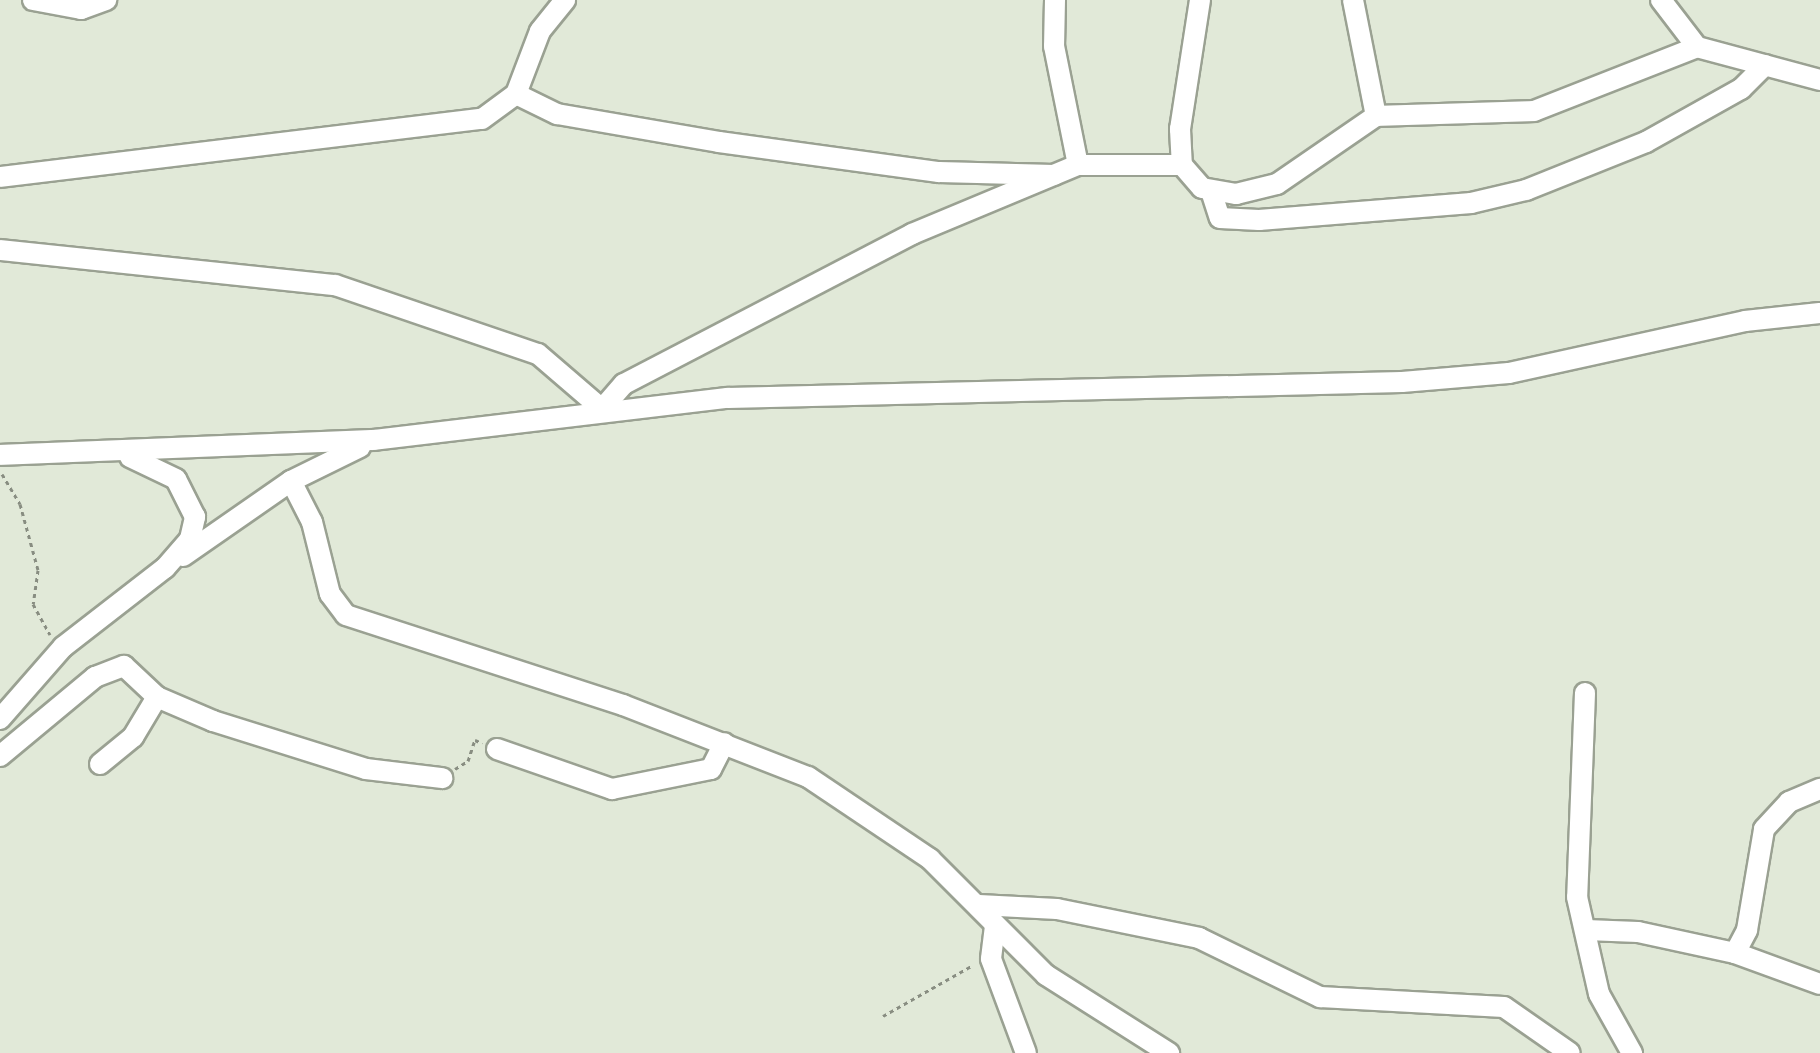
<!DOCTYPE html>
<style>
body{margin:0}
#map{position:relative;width:1820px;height:1053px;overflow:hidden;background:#e1e9d8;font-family:Quicksand,sans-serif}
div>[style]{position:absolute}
.path>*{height:3px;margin-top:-1.5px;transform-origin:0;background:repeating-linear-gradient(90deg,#888d81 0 4px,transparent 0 8px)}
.roads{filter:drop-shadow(2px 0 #9aa192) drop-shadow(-2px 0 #9aa192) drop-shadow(0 2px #9aa192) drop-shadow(0 -2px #9aa192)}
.minor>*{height:20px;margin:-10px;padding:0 10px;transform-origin:10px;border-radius:10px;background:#fff}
span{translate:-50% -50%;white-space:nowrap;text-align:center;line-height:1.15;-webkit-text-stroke:6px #e1e9d8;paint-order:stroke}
</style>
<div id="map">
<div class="path">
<i style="left:2px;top:474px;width:35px;rotate:59deg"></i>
<i style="left:20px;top:504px;width:68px;rotate:74.7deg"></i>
<i style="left:38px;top:570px;width:34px;rotate:98deg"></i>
<i style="left:33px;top:604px;width:35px;rotate:61deg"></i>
<i style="left:455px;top:769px;width:15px;rotate:-32deg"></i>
<i style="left:468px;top:761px;width:22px;rotate:-72deg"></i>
<i style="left:475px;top:740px;width:8px;rotate:23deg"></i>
<i style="left:883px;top:1016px;width:103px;rotate:-29.5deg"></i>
</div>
<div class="roads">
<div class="minor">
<i style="left:33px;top:0;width:49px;rotate:10.6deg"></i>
<i style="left:81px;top:9px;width:27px;rotate:-20deg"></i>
<i style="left:1055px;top:0;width:46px;rotate:91.2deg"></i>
<i style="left:1054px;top:46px;width:121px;rotate:78.6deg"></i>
<i style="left:1200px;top:0;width:131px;rotate:98.8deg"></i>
<i style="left:1180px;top:129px;width:36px;rotate:87deg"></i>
<i style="left:1182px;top:165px;width:30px;rotate:49deg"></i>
<i style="left:1202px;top:188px;width:35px;rotate:10deg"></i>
<i style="left:1236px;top:194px;width:42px;rotate:-13.7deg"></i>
<i style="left:1277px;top:184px;width:120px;rotate:-34.5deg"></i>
<i style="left:1376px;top:116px;width:158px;rotate:-1.8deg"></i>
<i style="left:1534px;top:111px;width:175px;rotate:-21.4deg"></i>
<i style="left:1353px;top:0;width:118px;rotate:78.8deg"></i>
<i style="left:1661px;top:0;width:59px;rotate:52.5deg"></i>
<i style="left:1697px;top:47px;width:127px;rotate:15deg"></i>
<i style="left:516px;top:94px;width:46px;rotate:26deg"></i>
<i style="left:557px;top:114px;width:164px;rotate:9.8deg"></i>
<i style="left:719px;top:142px;width:222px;rotate:7.8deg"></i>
<i style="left:939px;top:172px;width:115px;rotate:1.5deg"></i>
<i style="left:0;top:177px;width:485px;rotate:-6.9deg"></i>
<i style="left:482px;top:119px;width:42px;rotate:-36.3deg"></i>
<i style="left:516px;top:94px;width:67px;rotate:-69.1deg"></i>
<i style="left:540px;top:31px;width:40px;rotate:-51deg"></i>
<i style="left:1211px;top:191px;width:28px;rotate:72deg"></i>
<i style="left:1220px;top:218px;width:39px;rotate:3deg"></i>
<i style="left:1259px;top:220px;width:213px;rotate:-4.6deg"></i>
<i style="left:1471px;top:203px;width:57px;rotate:-13.3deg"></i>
<i style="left:1526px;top:190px;width:129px;rotate:-21.8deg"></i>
<i style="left:1646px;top:142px;width:109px;rotate:-29.2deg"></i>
<i style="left:1741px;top:89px;width:34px;rotate:-45deg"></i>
<i style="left:0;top:250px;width:337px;rotate:6deg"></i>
<i style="left:335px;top:285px;width:214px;rotate:18.8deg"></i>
<i style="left:538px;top:354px;width:84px;rotate:40.7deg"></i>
<i style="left:602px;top:409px;width:33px;rotate:-49deg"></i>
<i style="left:624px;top:384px;width:325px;rotate:-27.5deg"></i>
<i style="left:912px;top:234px;width:180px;rotate:-22.6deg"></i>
<i style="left:1078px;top:165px;width:104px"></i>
<i style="left:0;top:455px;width:374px;rotate:-2.3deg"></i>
<i style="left:374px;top:440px;width:356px;rotate:-6.8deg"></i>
<i style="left:728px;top:398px;width:674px;rotate:-1.36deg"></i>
<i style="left:1402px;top:382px;width:107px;rotate:-4.8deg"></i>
<i style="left:1509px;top:373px;width:242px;rotate:-12.4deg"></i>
<i style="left:1745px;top:321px;width:75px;rotate:-6.1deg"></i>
<i style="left:291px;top:481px;width:46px;rotate:62.9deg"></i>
<i style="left:312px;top:522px;width:74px;rotate:76deg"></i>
<i style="left:330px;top:594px;width:26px;rotate:53deg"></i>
<i style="left:346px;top:615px;width:291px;rotate:18deg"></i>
<i style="left:623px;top:705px;width:199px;rotate:21.3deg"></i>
<i style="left:808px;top:777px;width:147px;rotate:33.9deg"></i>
<i style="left:930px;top:859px;width:164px;rotate:45deg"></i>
<i style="left:1046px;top:975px;width:146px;rotate:32.4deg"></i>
<i style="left:183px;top:556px;width:131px;rotate:-34.8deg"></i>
<i style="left:291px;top:481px;width:77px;rotate:-26.2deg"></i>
<i style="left:1585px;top:693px;width:204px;rotate:92.2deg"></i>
<i style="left:1577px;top:897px;width:99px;rotate:77.2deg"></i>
<i style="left:1599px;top:994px;width:68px;rotate:60.8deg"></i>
<i style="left:0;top:719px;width:96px;rotate:-48.8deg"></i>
<i style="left:63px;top:647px;width:129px;rotate:-37.8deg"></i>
<i style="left:165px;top:568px;width:38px;rotate:-49deg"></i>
<i style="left:190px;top:539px;width:23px;rotate:-77deg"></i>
<i style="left:195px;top:517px;width:42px;rotate:-116.6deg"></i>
<i style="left:176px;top:479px;width:51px;rotate:-154.4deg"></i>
<i style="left:497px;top:749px;width:122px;rotate:19.2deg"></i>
<i style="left:612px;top:789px;width:101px;rotate:-11.4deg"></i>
<i style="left:711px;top:769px;width:29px;rotate:-63deg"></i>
<i style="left:0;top:756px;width:124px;rotate:-39.7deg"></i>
<i style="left:95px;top:677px;width:31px;rotate:-21deg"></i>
<i style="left:124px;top:666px;width:45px;rotate:43.2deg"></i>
<i style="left:157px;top:697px;width:61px;rotate:23.2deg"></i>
<i style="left:213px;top:721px;width:160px;rotate:17.4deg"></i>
<i style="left:366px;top:769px;width:77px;rotate:6.8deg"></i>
<i style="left:100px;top:764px;width:43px;rotate:-39.3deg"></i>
<i style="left:133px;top:737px;width:47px;rotate:-59deg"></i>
<i style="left:979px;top:905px;width:78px;rotate:2.9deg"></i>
<i style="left:1057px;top:909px;width:145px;rotate:11.5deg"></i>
<i style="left:1199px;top:938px;width:135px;rotate:26deg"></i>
<i style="left:1320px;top:997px;width:184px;rotate:3.1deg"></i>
<i style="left:1504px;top:1007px;width:80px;rotate:34.9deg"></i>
<i style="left:995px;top:926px;width:33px;rotate:97deg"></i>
<i style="left:991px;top:959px;width:100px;rotate:69.6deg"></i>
<i style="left:1586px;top:930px;width:52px;rotate:2.2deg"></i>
<i style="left:1638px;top:932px;width:99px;rotate:12.2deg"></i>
<i style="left:1735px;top:953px;width:90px;rotate:20deg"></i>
<i style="left:1735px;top:953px;width:26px;rotate:-62deg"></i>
<i style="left:1747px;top:930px;width:102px;rotate:-80.4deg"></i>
<i style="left:1764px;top:829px;width:37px;rotate:-47deg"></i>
<i style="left:1789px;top:802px;width:34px;rotate:-23deg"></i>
</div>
</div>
</div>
